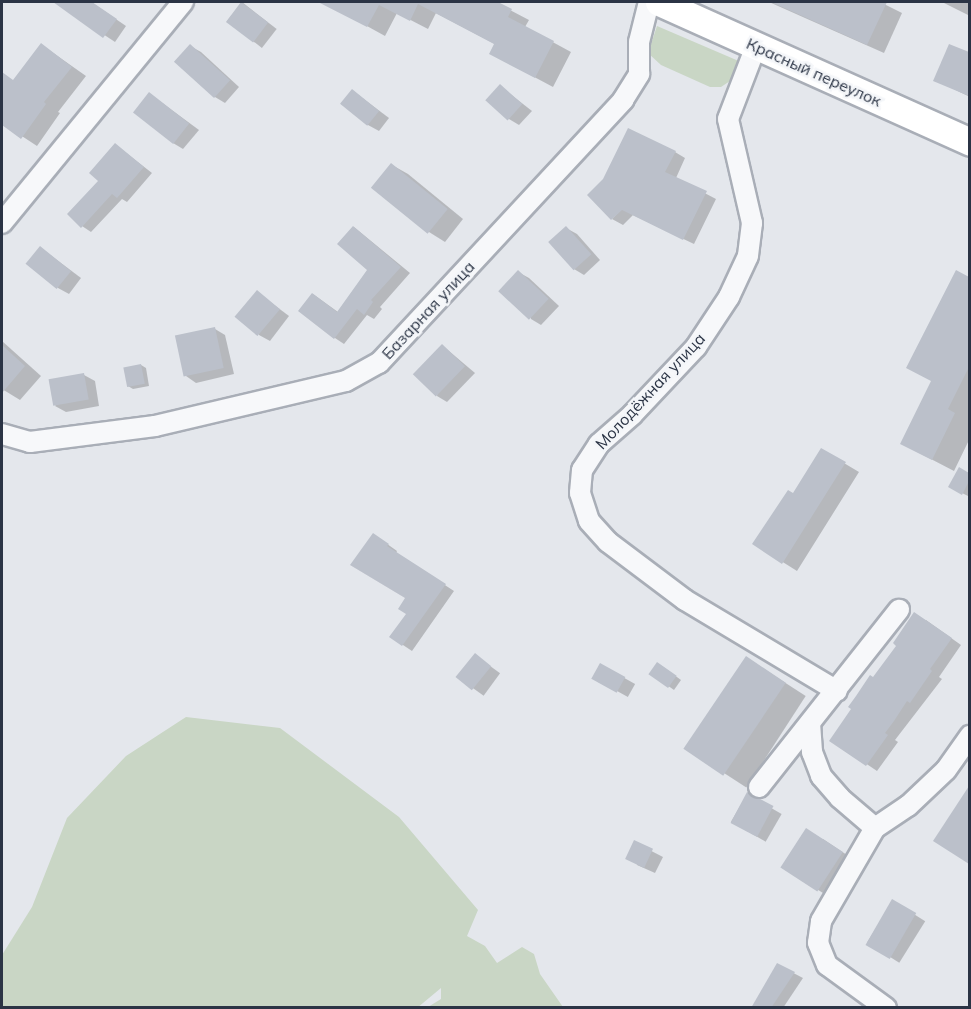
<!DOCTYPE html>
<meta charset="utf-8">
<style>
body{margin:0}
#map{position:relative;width:971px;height:1009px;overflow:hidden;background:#e4e7ec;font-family:Mulish,sans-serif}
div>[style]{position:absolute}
.green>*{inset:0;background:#c9d6c5}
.shadow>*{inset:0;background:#0003;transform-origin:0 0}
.building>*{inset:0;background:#bbc0ca;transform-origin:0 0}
.roads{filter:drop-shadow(2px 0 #a9aeb7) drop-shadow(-2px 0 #a9aeb7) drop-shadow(0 2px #a9aeb7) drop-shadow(0 -2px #a9aeb7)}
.street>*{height:20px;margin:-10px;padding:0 10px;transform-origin:10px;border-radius:10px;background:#f7f8fa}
.secondary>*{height:27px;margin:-13.5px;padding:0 13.5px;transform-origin:13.5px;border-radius:13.5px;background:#fff}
span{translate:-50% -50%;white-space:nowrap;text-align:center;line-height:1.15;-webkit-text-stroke:5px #f4f6f9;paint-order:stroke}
.street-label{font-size:16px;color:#2b3445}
.frame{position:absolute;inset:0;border:3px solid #2b3445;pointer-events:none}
</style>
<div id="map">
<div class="green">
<i style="clip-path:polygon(657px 26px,741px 62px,739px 75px,721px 87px,710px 87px,661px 65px,648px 53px)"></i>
<i style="clip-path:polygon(186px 717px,280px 728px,399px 817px,478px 910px,467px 936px,485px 946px,497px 963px,522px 947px,534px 954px,540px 974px,563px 1007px,428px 1007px,441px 999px,441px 988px,417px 1008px,2px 1007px,2px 955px,32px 907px,67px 818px,126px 756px)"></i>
</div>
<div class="shadow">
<i style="clip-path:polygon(70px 2px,91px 2px,126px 26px,115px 42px,65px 9px)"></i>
<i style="left:242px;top:2px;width:44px;height:24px;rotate:38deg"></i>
<i style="clip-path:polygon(328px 2px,495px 2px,529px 20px,525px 27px,571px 52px,553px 87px,508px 63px,495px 44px,436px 13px,428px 29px,397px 13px,385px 36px,327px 4px)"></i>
<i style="clip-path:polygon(769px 2px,880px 2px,902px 13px,884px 53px)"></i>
<i style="clip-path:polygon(942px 2px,970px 2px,970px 16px)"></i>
<i style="clip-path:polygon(42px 45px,86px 76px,58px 112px,60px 113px,37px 146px,2px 123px,2px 76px,14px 81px)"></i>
<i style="clip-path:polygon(190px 46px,201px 52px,239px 87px,225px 103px,215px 97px)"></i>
<i style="clip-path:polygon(950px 46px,970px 54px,970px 97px,935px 80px)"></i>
<i style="clip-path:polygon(500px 86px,532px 111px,519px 125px,509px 119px)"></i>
<i style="clip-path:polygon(353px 91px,389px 118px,379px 131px,368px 125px)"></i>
<i style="clip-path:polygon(150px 94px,199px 130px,183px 149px,173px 143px)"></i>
<i style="clip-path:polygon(116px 145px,152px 173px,127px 202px,122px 199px,91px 232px,82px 226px)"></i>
<i style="clip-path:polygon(675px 152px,685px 158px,676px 178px,716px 199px,694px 244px,633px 215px,623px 225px,612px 219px)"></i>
<i style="clip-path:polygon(392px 165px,408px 174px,463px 219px,445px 242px,429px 232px)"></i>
<i style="clip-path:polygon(354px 227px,410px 273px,380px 307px,382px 309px,374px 319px,367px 315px,344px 344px,335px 338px,313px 294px,338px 312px,369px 270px)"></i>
<i style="clip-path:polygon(566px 228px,577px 234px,600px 260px,584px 275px,574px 269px)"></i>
<i style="clip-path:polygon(41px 248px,81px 278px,69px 294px,58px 288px)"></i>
<i style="clip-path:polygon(518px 272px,529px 278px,559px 306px,541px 325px,531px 319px)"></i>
<i style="clip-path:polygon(957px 272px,970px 278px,970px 438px,954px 471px,902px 444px,933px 381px)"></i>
<i style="clip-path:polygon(257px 292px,289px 316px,270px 341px,259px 335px)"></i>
<i style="clip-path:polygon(215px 329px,225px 335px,234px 374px,196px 383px,186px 376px)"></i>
<i style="clip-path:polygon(2px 341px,41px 376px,20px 400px,2px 389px)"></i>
<i style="clip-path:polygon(443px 346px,475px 373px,447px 402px,437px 396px)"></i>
<i style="clip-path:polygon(141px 365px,146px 368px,149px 386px,133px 389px,128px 386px)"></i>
<i style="clip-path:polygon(84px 375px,95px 381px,99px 406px,66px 412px,55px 406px)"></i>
<i style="clip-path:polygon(822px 450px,859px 472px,797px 571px,754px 544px,794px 495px)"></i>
<i style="clip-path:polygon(959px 469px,970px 474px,968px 496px,950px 487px)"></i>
<i style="clip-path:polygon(383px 541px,397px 551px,396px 553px,454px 591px,412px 651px,391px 637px,408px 613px,407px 597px)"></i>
<i style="clip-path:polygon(926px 620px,961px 645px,939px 677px,942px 679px,895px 740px,898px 742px,877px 771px,831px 740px,898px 645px)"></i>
<i style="left:475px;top:655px;width:31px;height:28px;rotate:36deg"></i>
<i style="left:747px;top:658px;width:70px;height:109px;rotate:33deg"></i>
<i style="left:601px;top:665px;width:39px;height:15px;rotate:29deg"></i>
<i style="clip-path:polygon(662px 666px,681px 680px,674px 690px,650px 673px)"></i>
<i style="clip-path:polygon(970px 789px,970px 862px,935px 840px)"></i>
<i style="left:747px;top:794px;width:40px;height:32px;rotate:30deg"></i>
<i style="clip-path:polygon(823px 839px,859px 863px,834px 900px,782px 867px)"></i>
<i style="clip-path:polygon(634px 842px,663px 857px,655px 873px,637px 865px)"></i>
<i style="left:893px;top:901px;width:38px;height:49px;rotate:32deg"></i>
<i style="clip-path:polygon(778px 965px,803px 978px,783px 1008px,754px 1008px)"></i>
</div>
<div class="building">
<i style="clip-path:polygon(53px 2px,92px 2px,117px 19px,103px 38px)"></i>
<i style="left:241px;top:2px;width:34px;height:25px;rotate:37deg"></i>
<i style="clip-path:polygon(318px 2px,498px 2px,512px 9px,508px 17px,554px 41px,535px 78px,489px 54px,494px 44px,418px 4px,410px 21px,379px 5px,367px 27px)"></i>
<i style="clip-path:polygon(771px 2px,887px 2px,867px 45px)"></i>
<i style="clip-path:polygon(41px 43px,72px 67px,44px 102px,46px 104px,21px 139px,2px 125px,2px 72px,13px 80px)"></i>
<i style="left:190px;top:44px;width:54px;height:24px;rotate:42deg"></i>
<i style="clip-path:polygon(949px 44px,969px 52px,969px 96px,933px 81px)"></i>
<i style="left:500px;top:84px;width:30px;height:22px;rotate:42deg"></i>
<i style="left:352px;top:89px;width:35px;height:19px;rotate:39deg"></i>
<i style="left:149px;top:92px;width:51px;height:26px;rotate:38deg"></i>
<i style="clip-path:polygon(628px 128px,676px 151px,665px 172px,707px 191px,683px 240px,622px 210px,611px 220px,587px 195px,603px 179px)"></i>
<i style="clip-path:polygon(115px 143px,144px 167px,117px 198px,112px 194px,81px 228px,67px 214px,98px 181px,89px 173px)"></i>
<i style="left:391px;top:163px;width:73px;height:32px;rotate:39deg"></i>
<i style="clip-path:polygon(353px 226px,401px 267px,371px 300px,373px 302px,364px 315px,357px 309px,334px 339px,298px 311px,312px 293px,337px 312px,367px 270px,337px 244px)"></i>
<i style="left:566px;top:226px;width:38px;height:24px;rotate:48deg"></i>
<i style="left:40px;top:246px;width:40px;height:23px;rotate:39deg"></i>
<i style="left:518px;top:270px;width:42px;height:29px;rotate:43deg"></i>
<i style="clip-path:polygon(956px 270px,969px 277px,969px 367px,948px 409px,955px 413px,932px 460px,900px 444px,931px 381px,906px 368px)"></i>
<i style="left:257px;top:290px;width:30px;height:35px;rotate:40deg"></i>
<i style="left:215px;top:327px;width:42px;height:41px;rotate:78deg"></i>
<i style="left:442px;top:344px;width:32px;height:42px;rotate:44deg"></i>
<i style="clip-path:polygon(2px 345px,25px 366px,2px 393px)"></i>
<i style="left:141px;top:364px;width:20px;height:18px;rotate:79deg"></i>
<i style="left:84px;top:373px;width:27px;height:36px;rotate:80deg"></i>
<i style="clip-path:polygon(821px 448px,846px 462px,782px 564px,752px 544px,788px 490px,793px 493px)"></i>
<i style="clip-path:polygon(959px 467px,969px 473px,969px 481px,962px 495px,948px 487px)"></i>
<i style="clip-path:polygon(373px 533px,389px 544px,387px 546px,446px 584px,402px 646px,389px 637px,406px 614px,398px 609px,405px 598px,350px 565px)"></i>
<i style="clip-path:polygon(914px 612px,952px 638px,930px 669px,932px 671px,910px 703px,907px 701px,894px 721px,885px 733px,888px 735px,866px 766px,829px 741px,851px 709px,848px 707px,856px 696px,870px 675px,873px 677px,896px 646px,893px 643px)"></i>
<i style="left:475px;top:653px;width:21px;height:31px;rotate:39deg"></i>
<i style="left:746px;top:656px;width:48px;height:112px;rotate:34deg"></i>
<i style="left:657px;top:662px;width:24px;height:15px;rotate:35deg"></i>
<i style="left:600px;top:663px;width:29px;height:18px;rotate:29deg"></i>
<i style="clip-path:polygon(969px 786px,969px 864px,933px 841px)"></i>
<i style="left:747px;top:792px;width:30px;height:35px;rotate:28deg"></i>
<i style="left:806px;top:828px;width:44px;height:47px;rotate:33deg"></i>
<i style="left:634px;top:840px;width:21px;height:21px;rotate:25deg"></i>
<i style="left:892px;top:899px;width:28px;height:53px;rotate:30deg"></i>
<i style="clip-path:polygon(777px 963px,795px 972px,771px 1008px,751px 1008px)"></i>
</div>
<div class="roads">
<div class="street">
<i style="left:756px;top:46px;width:78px;rotate:111deg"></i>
<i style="left:728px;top:119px;width:107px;rotate:77deg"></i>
<i style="left:752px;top:223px;width:33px;rotate:97deg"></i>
<i style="left:748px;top:256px;width:45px;rotate:114.9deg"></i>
<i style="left:729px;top:297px;width:60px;rotate:123.4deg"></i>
<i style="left:696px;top:347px;width:93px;rotate:133.3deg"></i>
<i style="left:632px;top:415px;width:44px;rotate:138.7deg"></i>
<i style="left:599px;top:444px;width:31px;rotate:123deg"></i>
<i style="left:582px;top:470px;width:23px;rotate:95deg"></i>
<i style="left:580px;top:493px;width:29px;rotate:72deg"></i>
<i style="left:589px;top:521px;width:28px;rotate:48deg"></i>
<i style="left:608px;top:542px;width:96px;rotate:37deg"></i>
<i style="left:685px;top:600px;width:177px;rotate:30.9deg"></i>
<i style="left:2px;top:223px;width:286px;rotate:-50.7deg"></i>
<i style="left:2px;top:434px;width:29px;rotate:16deg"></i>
<i style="left:30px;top:442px;width:126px;rotate:-7.3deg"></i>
<i style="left:155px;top:426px;width:196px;rotate:-13.3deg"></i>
<i style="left:346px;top:381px;width:38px;rotate:-29deg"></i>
<i style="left:379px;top:363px;width:359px;rotate:-47.1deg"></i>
<i style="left:623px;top:100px;width:31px;rotate:-58deg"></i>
<i style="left:639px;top:74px;width:32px;rotate:-90deg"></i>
<i style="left:639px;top:42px;width:41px;rotate:-76deg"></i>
<i style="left:810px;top:723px;width:29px;rotate:86deg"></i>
<i style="left:812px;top:752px;width:26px;rotate:69deg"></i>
<i style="left:821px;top:776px;width:29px;rotate:49deg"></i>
<i style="left:840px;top:798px;width:46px;rotate:40.6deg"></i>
<i style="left:759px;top:787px;width:226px;rotate:-51.7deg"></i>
<i style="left:886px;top:1008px;width:73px;rotate:-143.9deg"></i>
<i style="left:827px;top:965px;width:24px;rotate:-112deg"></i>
<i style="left:818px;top:943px;width:22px;rotate:-82deg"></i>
<i style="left:821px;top:921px;width:108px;rotate:-59.9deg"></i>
<i style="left:875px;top:828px;width:40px;rotate:-34deg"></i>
<i style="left:908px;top:806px;width:52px;rotate:-43.5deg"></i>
<i style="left:946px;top:770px;width:42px;rotate:-54.8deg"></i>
</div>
<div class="secondary">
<i style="left:659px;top:2px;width:341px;rotate:24.2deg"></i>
</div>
</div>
<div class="street-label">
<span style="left:814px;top:72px;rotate:24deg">Красный переулок</span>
<span style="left:428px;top:310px;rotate:-47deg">Базарная улица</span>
<span style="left:650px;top:391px;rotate:-47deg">Молодёжная улица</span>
</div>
<div class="frame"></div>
</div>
